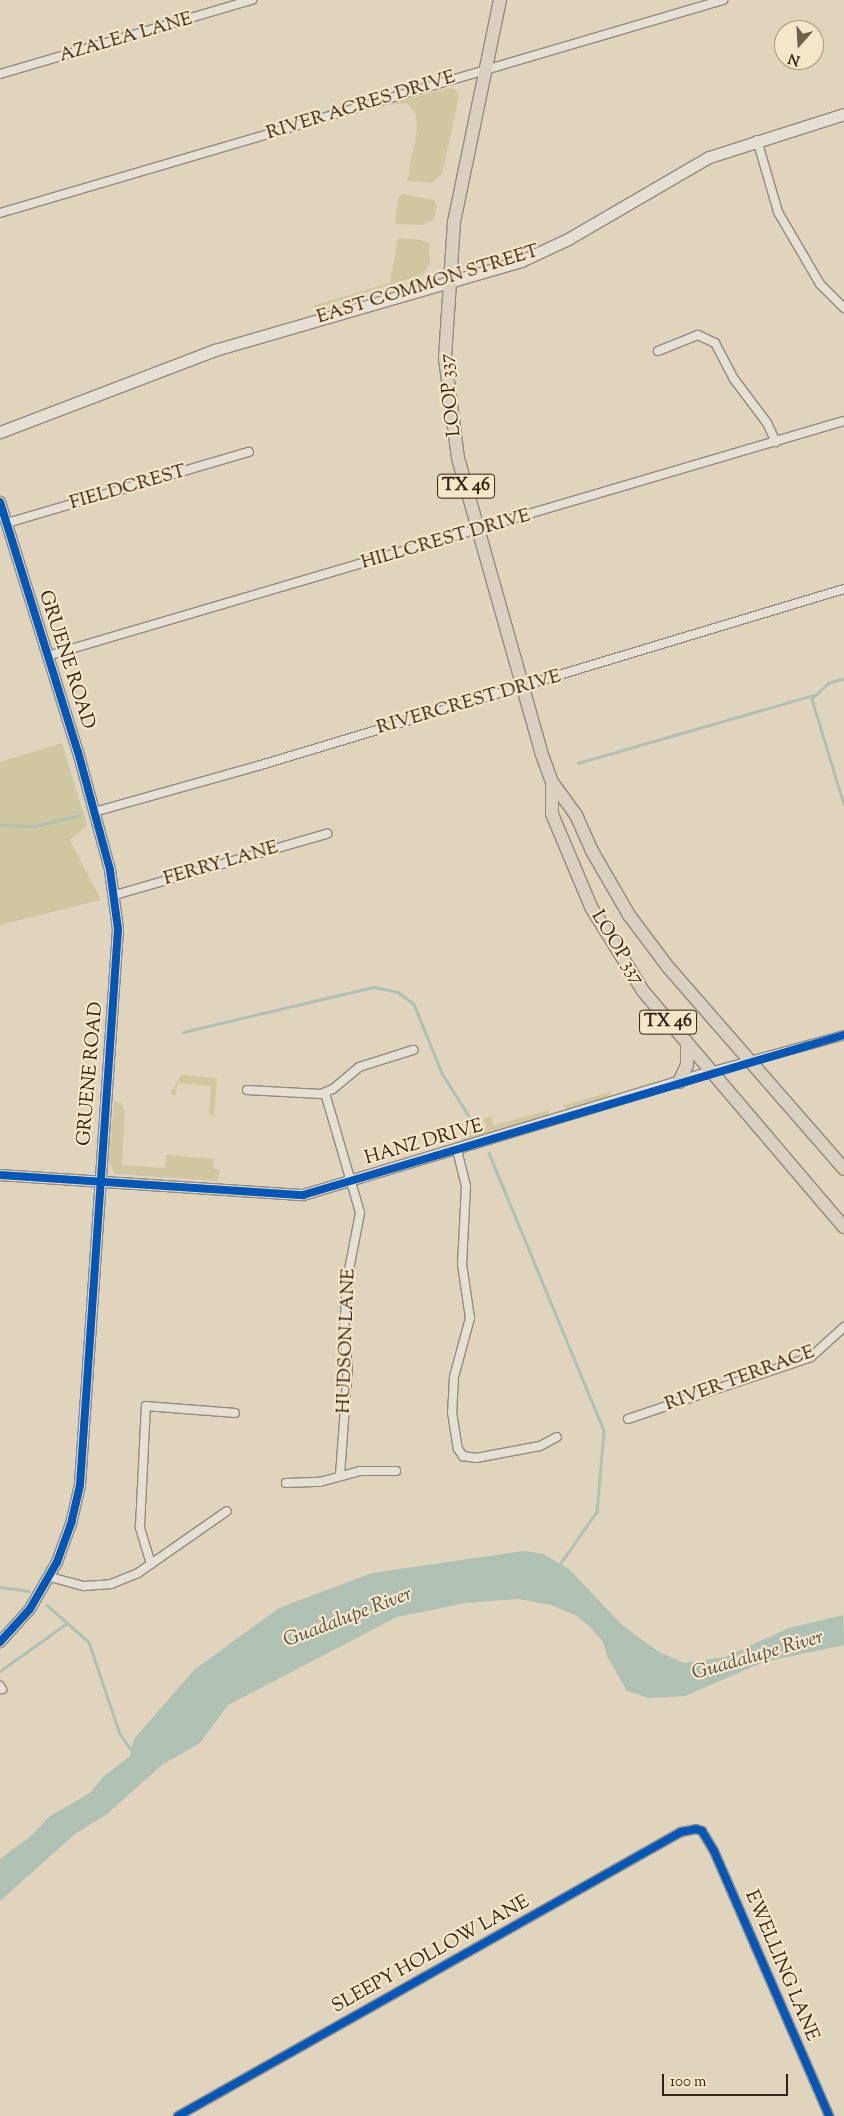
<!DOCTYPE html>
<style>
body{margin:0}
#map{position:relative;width:844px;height:2116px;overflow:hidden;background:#e1d4bd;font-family:"Sorts Mill Goudy",serif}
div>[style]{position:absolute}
.green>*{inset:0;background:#cec79f}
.water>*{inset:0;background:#afc1b2}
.stream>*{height:2.5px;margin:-1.25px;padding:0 1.25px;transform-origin:1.25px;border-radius:1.25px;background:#afc1b2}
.roads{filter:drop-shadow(1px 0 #938a7b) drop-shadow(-1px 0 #938a7b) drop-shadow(0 1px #938a7b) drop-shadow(0 -1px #938a7b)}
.minor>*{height:8px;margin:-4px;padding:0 4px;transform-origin:4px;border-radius:4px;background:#e6e0d4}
.tertiary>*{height:10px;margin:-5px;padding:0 5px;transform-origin:5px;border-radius:5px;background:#e6e0d4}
.secondary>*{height:11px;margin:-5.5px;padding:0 5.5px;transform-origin:5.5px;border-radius:5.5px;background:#e6e0d4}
.primary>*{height:12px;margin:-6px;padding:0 6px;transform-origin:6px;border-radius:6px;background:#dad0c0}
.cycleway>*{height:8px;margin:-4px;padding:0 4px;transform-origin:4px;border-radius:4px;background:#0057b8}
span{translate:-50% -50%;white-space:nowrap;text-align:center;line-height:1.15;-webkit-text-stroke:4.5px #f5e6ca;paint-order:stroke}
.shield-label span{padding:1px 4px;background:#f5e6ca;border:1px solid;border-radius:4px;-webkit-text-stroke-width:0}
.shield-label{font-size:18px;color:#312211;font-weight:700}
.street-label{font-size:19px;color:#312211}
.water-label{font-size:20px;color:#504f40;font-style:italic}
.north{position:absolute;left:774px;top:20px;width:50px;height:50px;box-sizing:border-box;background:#f5e6ca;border:1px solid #a79880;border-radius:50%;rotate:199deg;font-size:14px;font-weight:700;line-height:20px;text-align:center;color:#312211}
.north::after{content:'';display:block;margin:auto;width:18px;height:22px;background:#6f604d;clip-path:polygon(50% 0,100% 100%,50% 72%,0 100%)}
.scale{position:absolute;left:662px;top:2074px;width:126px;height:22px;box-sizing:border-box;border:2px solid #312211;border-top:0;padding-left:6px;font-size:15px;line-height:18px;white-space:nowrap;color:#312211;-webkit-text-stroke:4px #f5e6ca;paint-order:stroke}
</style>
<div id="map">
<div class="green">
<i style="clip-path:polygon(450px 88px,456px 90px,459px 97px,442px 174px,432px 183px,407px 181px,417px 130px,416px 114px,407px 103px,386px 105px)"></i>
<i style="clip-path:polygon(402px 194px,434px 200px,437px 206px,433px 221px,422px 225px,395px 224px,398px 198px)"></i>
<i style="clip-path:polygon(398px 238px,421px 240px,429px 243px,430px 262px,424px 274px,316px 308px,312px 306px,390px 283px)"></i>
<i style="clip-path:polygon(62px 743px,87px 825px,70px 840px,101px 900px,0 925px,0 762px)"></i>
<i style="clip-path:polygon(181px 1075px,217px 1078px,214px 1116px,209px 1113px,211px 1086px,177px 1083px,176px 1095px,170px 1094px)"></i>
<i style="clip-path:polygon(612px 1091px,607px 1098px,569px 1110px,562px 1106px)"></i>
<i style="clip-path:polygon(114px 1101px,121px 1103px,125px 1112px,122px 1165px,165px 1168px,166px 1155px,214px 1159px,213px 1168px,220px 1170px,218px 1181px,115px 1174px,109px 1162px)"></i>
<i style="clip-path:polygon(550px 1110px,547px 1117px,463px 1142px,462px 1138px,479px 1133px,469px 1135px,470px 1132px,487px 1126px,483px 1119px,491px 1116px,494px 1125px)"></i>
</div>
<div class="water">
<i style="clip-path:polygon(524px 1551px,543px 1554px,569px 1569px,622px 1625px,659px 1652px,684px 1663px,725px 1657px,789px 1628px,843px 1615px,844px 1645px,764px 1662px,685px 1696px,649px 1698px,627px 1691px,607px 1656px,603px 1642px,590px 1627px,577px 1616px,551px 1605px,518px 1599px,466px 1603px,397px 1617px,228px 1705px,200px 1743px,162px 1765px,107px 1814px,75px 1834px,0 1901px,0 1859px,32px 1835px,50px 1816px,90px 1793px,103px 1777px,130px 1756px,134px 1739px,194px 1670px,279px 1608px,372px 1573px)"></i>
</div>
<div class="stream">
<i style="left:844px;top:679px;width:16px;rotate:165deg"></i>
<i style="left:829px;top:683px;width:23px;rotate:137deg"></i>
<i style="left:812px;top:699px;width:110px;rotate:73.1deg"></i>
<i style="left:578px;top:763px;width:245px;rotate:-16.1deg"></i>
<i style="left:0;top:825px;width:35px;rotate:2deg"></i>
<i style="left:35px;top:826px;width:46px;rotate:-13.7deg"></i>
<i style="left:183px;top:1032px;width:196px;rotate:-13.3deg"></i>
<i style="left:374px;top:987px;width:25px;rotate:12deg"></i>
<i style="left:398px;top:992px;width:20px;rotate:37deg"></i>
<i style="left:414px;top:1004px;width:74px;rotate:67.9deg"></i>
<i style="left:442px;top:1073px;width:66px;rotate:58deg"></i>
<i style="left:489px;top:1153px;width:301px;rotate:67.5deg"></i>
<i style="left:604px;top:1431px;width:81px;rotate:94.9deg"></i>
<i style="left:597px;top:1512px;width:66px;rotate:125.1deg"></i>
<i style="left:0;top:1587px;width:29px;rotate:8deg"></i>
<i style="left:47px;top:1605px;width:56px;rotate:41.4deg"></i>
<i style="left:89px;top:1642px;width:97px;rotate:71.4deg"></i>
<i style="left:120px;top:1734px;width:22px;rotate:54deg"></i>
<i style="left:0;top:1671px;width:82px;rotate:-35.6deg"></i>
</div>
<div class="roads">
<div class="minor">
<i style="left:0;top:74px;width:263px;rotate:-16.4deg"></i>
<i style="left:757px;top:140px;width:75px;rotate:73.7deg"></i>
<i style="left:778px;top:212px;width:83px;rotate:59.7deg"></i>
<i style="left:820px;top:284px;width:34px;rotate:45deg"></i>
<i style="left:0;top:213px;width:754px;rotate:-16.42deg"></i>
<i style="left:658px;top:351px;width:43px;rotate:-21.8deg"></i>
<i style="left:698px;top:335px;width:19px;rotate:25deg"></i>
<i style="left:715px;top:343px;width:41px;rotate:62.2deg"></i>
<i style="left:734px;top:379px;width:55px;rotate:53.1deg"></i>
<i style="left:767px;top:423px;width:21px;rotate:65deg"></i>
<i style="left:7px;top:523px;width:252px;rotate:-16.4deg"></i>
<i style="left:47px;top:656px;width:831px;rotate:-16.43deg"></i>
<i style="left:94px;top:812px;width:173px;rotate:-15.7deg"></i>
<i style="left:261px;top:765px;width:609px;rotate:-16.8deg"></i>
<i style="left:115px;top:895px;width:221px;rotate:-16.1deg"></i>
<i style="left:710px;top:1072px;width:139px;rotate:-15.4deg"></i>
<i style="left:247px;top:1090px;width:74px;rotate:3.1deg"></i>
<i style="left:321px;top:1094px;width:13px;rotate:-23deg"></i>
<i style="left:333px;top:1089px;width:34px;rotate:-40deg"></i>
<i style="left:359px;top:1067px;width:57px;rotate:-17.5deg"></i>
<i style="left:325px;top:1093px;width:125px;rotate:73.7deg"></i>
<i style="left:360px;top:1213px;width:68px;rotate:101deg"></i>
<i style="left:347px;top:1280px;width:55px;rotate:93.1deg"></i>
<i style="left:344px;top:1335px;width:31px;rotate:83deg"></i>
<i style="left:348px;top:1366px;width:109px;rotate:94.2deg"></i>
<i style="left:457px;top:1150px;width:37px;rotate:76deg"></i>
<i style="left:466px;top:1186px;width:78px;rotate:92.9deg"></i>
<i style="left:462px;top:1264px;width:55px;rotate:81.6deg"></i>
<i style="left:470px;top:1318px;width:61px;rotate:105.2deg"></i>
<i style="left:454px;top:1377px;width:35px;rotate:93deg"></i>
<i style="left:452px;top:1412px;width:37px;rotate:81deg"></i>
<i style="left:458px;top:1449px;width:9px;rotate:54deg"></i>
<i style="left:463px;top:1456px;width:13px;rotate:9deg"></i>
<i style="left:476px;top:1458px;width:65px;rotate:-10.6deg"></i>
<i style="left:540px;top:1446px;width:19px;rotate:-28deg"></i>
<i style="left:628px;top:1419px;width:193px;rotate:-18.7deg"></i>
<i style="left:811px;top:1357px;width:45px;rotate:-42.3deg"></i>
<i style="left:286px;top:1483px;width:34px;rotate:-2deg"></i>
<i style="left:320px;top:1482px;width:41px;rotate:-15.4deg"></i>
<i style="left:360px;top:1471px;width:36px"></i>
<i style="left:151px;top:1564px;width:39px;rotate:-107deg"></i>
<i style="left:140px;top:1527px;width:121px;rotate:-87.2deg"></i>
<i style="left:146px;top:1406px;width:89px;rotate:4.5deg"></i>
<i style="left:50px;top:1577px;width:35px;rotate:15deg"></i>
<i style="left:84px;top:1586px;width:27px;rotate:-4deg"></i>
<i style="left:111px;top:1584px;width:29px;rotate:-22deg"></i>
<i style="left:138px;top:1573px;width:108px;rotate:-34.9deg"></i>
<i style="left:0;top:1686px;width:4px;rotate:56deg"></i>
<i style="left:178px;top:2116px;width:578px;rotate:-29.45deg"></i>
<i style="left:681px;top:1832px;width:15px;rotate:-11deg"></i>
<i style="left:696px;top:1829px;width:6px;rotate:18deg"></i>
<i style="left:702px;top:1831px;width:23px;rotate:59deg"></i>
<i style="left:714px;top:1851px;width:289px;rotate:66.5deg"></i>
</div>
<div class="tertiary">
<i style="left:0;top:502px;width:262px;rotate:72.7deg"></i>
<i style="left:78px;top:752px;width:122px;rotate:74.8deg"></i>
<i style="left:110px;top:870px;width:60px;rotate:82.3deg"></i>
<i style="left:118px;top:929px;width:557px;rotate:93.91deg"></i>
<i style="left:80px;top:1485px;width:37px;rotate:103deg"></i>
<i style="left:72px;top:1521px;width:44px;rotate:110.1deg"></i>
<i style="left:57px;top:1562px;width:54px;rotate:119.9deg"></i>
<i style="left:30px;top:1609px;width:45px;rotate:132.3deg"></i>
<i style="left:0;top:1175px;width:304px;rotate:3.8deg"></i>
<i style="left:303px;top:1195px;width:425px;rotate:-16.8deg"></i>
</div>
<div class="secondary">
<i style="left:0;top:432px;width:230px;rotate:-20.9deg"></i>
<i style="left:215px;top:350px;width:319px;rotate:-16.2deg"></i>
<i style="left:521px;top:261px;width:52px;rotate:-25.1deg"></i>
<i style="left:568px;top:239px;width:163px;rotate:-30.2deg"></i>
<i style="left:709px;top:157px;width:142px;rotate:-17.7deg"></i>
</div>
<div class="primary">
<i style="left:500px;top:0;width:227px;rotate:101.7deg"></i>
<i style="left:454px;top:222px;width:136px;rotate:93.8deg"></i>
<i style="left:445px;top:358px;width:101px;rotate:82.6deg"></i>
<i style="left:458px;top:458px;width:305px;rotate:74.2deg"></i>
<i style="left:541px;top:752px;width:32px;rotate:70deg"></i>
<i style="left:552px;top:782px;width:41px;rotate:54deg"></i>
<i style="left:576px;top:815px;width:39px;rotate:66deg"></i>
<i style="left:592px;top:851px;width:74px;rotate:60deg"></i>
<i style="left:629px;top:915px;width:65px;rotate:53.1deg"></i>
<i style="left:668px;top:967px;width:268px;rotate:48.9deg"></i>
<i style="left:552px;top:782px;width:32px;rotate:90deg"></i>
<i style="left:552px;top:814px;width:101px;rotate:67.2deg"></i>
<i style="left:591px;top:907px;width:99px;rotate:58.2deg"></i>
<i style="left:643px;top:991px;width:310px;rotate:49.6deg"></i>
<i style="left:679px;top:1082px;width:19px;rotate:-65deg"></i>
<i style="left:687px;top:1065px;width:20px;rotate:-90deg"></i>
</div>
</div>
<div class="cycleway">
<i style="left:0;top:502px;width:262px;rotate:72.7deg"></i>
<i style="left:78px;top:752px;width:122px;rotate:74.8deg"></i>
<i style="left:110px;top:870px;width:60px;rotate:82.3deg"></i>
<i style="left:118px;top:929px;width:557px;rotate:93.91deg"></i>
<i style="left:80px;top:1485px;width:37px;rotate:103deg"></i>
<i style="left:72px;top:1521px;width:44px;rotate:110.1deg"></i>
<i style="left:57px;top:1562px;width:54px;rotate:119.9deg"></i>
<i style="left:30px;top:1609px;width:45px;rotate:132.3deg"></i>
<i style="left:0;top:1175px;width:304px;rotate:3.8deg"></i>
<i style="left:303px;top:1195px;width:564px;rotate:-16.48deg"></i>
<i style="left:178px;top:2116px;width:578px;rotate:-29.45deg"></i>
<i style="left:681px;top:1832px;width:15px;rotate:-11deg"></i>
<i style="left:696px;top:1829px;width:6px;rotate:18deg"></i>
<i style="left:702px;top:1831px;width:23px;rotate:59deg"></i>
<i style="left:714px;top:1851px;width:289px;rotate:66.5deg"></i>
</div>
<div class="shield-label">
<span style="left:466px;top:486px">TX 46</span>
<span style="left:668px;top:1022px">TX 46</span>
</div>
<div class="street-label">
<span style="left:126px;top:38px;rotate:-16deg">AZALEA LANE</span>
<span style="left:361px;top:106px;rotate:-17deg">RIVER ACRES DRIVE</span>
<span style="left:428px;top:285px;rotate:-17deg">EAST COMMON STREET</span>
<span style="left:451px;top:395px;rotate:-96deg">LOOP 337</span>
<span style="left:128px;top:488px;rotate:-16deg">FIELDCREST</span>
<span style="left:446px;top:540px;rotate:-16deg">HILLCREST DRIVE</span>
<span style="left:66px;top:660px;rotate:72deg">GRUENE ROAD</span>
<span style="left:469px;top:703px;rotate:-16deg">RIVERCREST DRIVE</span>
<span style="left:221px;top:864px;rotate:-16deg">FERRY LANE</span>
<span style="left:617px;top:948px;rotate:58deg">LOOP 337</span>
<span style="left:91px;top:1074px;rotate:-85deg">GRUENE ROAD</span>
<span style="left:424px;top:1143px;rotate:-16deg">HANZ DRIVE</span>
<span style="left:347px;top:1341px;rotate:-88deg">HUDSON LANE</span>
<span style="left:740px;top:1379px;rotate:-20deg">RIVER TERRACE</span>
<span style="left:431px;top:1955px;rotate:-29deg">SLEEPY HOLLOW LANE</span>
<span style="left:781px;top:1966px;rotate:67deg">EWELLING LANE</span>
</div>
<div class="water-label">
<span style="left:348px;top:1618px;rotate:-21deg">Guadalupe River</span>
<span style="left:758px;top:1656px;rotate:-16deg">Guadalupe River</span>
</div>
<div class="north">N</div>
<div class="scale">100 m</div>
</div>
